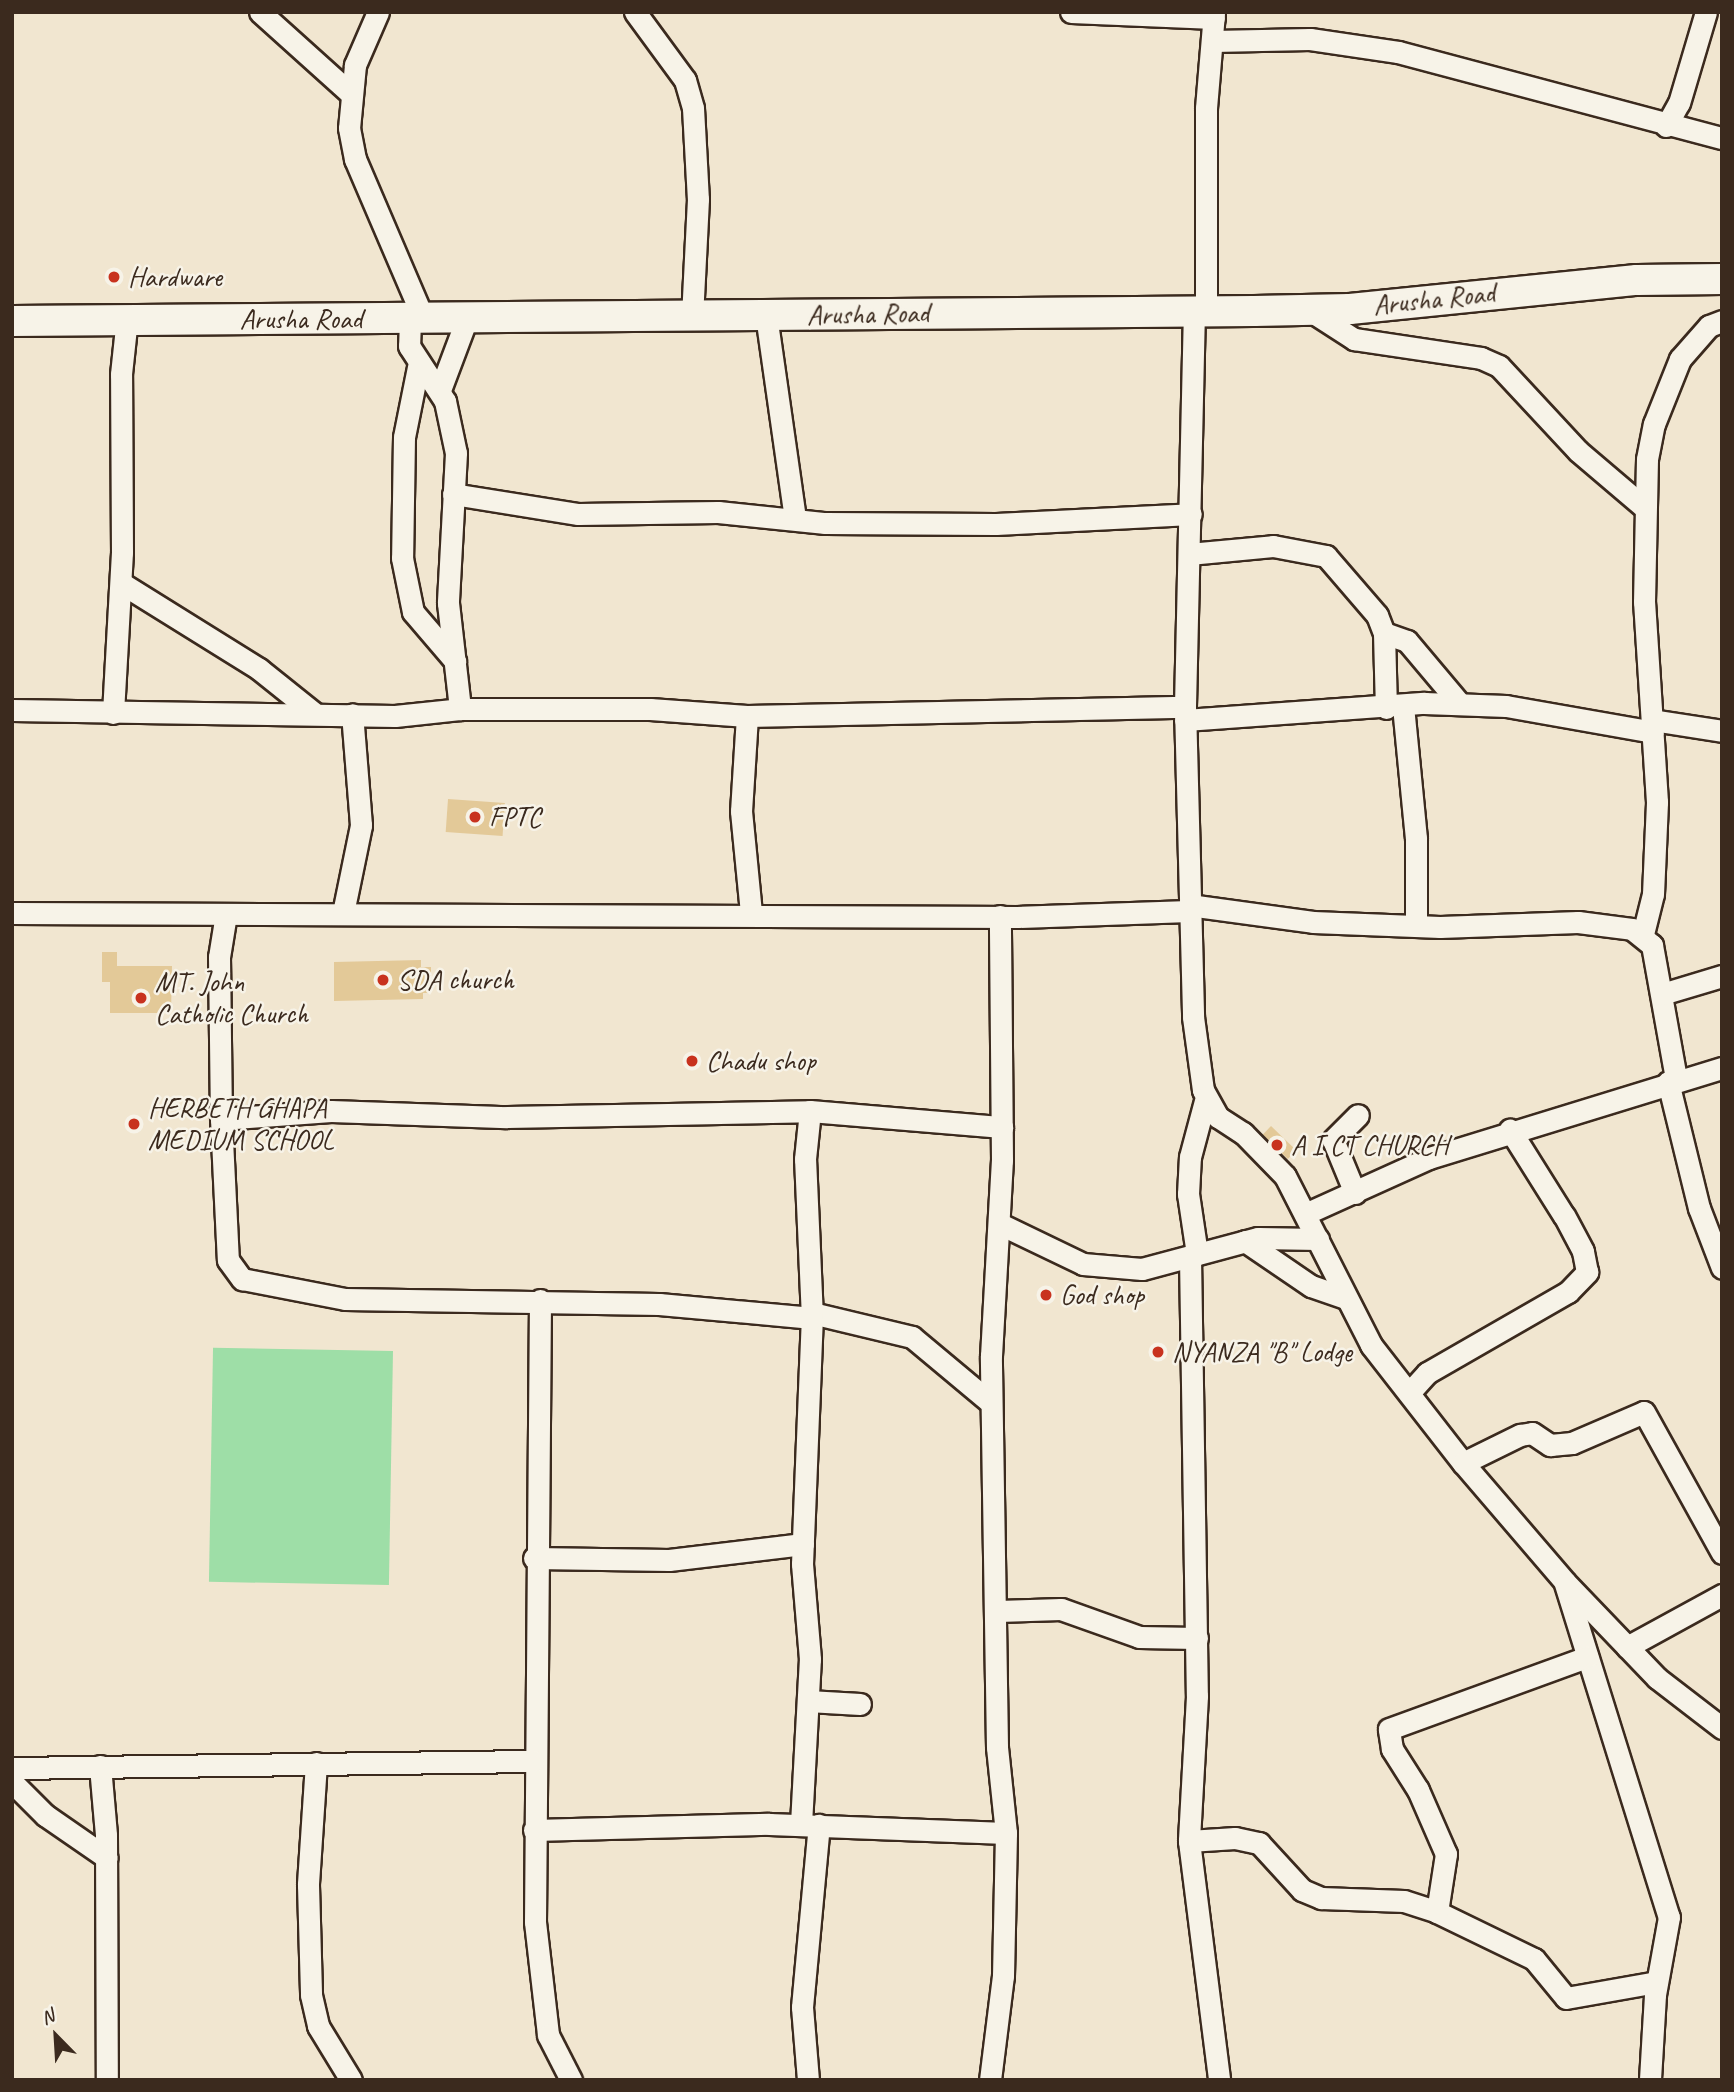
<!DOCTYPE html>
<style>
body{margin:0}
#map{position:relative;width:1734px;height:2092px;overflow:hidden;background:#f1e6d0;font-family:Caveat,sans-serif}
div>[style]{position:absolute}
.green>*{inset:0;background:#9edea7;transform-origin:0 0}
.building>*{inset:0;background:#e3c998;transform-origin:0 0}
.roads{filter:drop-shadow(2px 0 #3b2a1e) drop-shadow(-2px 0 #3b2a1e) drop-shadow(0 2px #3b2a1e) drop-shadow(0 -2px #3b2a1e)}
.street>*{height:21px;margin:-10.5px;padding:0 10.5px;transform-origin:10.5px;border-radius:10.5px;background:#f7f3e8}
.secondary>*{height:30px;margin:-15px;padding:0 15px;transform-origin:15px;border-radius:15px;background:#f7f3e8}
.dots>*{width:19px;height:19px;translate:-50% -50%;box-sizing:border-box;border:4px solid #f7f3e8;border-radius:50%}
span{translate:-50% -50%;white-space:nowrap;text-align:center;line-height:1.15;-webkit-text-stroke:5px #f7f3e8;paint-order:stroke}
.poi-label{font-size:28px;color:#3b2a1e}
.left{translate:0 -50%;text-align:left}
.street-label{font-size:28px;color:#3b2a1e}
.frame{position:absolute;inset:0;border:14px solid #3b2a1e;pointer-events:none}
.north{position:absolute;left:21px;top:2001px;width:70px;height:70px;-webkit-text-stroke:5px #f7f3e8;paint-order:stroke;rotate:336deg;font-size:19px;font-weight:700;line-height:28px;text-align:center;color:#3b2a1e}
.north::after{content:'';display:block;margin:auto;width:24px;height:32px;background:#3b2a1e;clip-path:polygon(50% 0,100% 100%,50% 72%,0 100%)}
</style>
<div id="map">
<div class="green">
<i style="left:393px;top:1351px;width:234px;height:180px;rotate:91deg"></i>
</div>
<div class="building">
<i style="left:448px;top:799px;width:57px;height:33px;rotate:4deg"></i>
<i style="clip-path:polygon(102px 952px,117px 952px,117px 966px,172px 966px,171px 1013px,110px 1013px,110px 982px,102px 982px)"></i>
<i style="clip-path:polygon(421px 960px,421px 967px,431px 967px,431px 993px,423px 993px,423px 999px,334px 1001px,334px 962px)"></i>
<i style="left:1271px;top:1126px;width:35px;height:12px;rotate:44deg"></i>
</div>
<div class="roads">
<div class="street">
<i style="left:260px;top:12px;width:120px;rotate:42deg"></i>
<i style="left:378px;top:12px;width:58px;rotate:113.5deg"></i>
<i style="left:355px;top:65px;width:63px;rotate:95.4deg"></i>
<i style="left:349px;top:128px;width:32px;rotate:79deg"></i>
<i style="left:355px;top:159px;width:175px;rotate:66.8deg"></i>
<i style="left:635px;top:12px;width:84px;rotate:53.7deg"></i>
<i style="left:685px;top:80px;width:29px;rotate:74deg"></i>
<i style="left:693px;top:108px;width:91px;rotate:86.9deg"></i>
<i style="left:698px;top:199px;width:117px;rotate:92.9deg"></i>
<i style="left:1071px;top:12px;width:143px;rotate:2.4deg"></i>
<i style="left:1213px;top:41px;width:97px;rotate:-1.2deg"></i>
<i style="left:1310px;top:39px;width:89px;rotate:8.4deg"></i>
<i style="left:1398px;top:52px;width:335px;rotate:14.9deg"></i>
<i style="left:1666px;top:126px;width:26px;rotate:-61deg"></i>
<i style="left:1679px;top:103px;width:95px;rotate:-73.5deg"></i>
<i style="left:1206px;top:308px;width:200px;rotate:-90deg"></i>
<i style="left:1206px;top:108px;width:96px;rotate:-85.2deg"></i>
<i style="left:1194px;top:309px;width:398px;rotate:91.3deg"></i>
<i style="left:1185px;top:707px;width:310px;rotate:88.5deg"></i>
<i style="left:1193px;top:1017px;width:74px;rotate:82.2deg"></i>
<i style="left:1203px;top:1090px;width:31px;rotate:61deg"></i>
<i style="left:1218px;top:1117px;width:30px;rotate:33deg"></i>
<i style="left:1243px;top:1133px;width:60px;rotate:45.7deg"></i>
<i style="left:1285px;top:1176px;width:190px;rotate:63deg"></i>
<i style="left:1371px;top:1345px;width:150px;rotate:52.1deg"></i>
<i style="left:1463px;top:1463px;width:157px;rotate:49.4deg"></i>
<i style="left:1565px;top:1582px;width:133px;rotate:46.2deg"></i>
<i style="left:1657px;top:1678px;width:82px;rotate:37.6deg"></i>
<i style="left:1309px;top:310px;width:54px;rotate:32.8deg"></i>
<i style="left:1354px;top:339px;width:128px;rotate:8.5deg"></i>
<i style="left:1481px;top:358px;width:20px;rotate:24deg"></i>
<i style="left:1499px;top:366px;width:116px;rotate:47.1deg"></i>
<i style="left:1578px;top:451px;width:88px;rotate:40.4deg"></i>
<i style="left:766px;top:315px;width:205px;rotate:81.9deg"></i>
<i style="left:410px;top:320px;width:26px;rotate:92deg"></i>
<i style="left:409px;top:346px;width:66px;rotate:56.8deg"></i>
<i style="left:445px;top:401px;width:53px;rotate:78.1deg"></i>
<i style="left:456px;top:453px;width:150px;rotate:93.1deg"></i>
<i style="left:448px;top:603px;width:107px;rotate:83.5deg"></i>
<i style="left:418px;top:367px;width:71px;rotate:101.3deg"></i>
<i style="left:404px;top:437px;width:121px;rotate:90.9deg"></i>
<i style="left:402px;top:558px;width:55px;rotate:78.5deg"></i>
<i style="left:413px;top:612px;width:65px;rotate:49.4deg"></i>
<i style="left:440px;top:390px;width:74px;rotate:-69.4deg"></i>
<i style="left:453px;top:494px;width:127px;rotate:9.1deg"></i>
<i style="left:578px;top:514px;width:140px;rotate:-0.8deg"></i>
<i style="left:718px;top:512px;width:108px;rotate:5.9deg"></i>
<i style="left:825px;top:523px;width:171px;rotate:0.3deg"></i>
<i style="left:996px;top:524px;width:195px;rotate:-2.9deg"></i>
<i style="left:1189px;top:554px;width:84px;rotate:-5.4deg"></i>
<i style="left:1273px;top:546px;width:54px;rotate:10.7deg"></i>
<i style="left:1326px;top:556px;width:78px;rotate:49.2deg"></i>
<i style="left:1377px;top:615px;width:19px;rotate:69deg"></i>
<i style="left:1384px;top:633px;width:75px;rotate:88.5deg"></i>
<i style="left:121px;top:583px;width:163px;rotate:31.9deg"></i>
<i style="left:259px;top:669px;width:70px;rotate:38.7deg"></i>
<i style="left:1384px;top:633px;width:24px;rotate:19deg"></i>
<i style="left:1407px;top:641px;width:82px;rotate:49.9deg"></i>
<i style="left:1403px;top:706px;width:133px;rotate:84.4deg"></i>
<i style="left:1416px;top:838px;width:87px;rotate:90deg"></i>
<i style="left:12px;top:710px;width:383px;rotate:0.9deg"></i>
<i style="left:395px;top:716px;width:65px;rotate:-6.1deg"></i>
<i style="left:460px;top:709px;width:190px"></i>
<i style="left:650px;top:709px;width:97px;rotate:4.1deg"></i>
<i style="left:747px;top:716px;width:438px;rotate:-1.2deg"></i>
<i style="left:113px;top:713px;width:161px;rotate:-86.8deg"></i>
<i style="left:122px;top:552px;width:178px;rotate:-90.3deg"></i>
<i style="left:121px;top:374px;width:56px;rotate:-83.9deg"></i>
<i style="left:747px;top:716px;width:95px;rotate:93.6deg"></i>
<i style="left:741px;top:811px;width:102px;rotate:84.4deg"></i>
<i style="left:1185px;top:720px;width:240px;rotate:-4.1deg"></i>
<i style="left:1424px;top:703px;width:82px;rotate:2.1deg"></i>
<i style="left:1506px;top:706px;width:149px;rotate:10deg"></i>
<i style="left:1652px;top:720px;width:71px;rotate:8.9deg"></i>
<i style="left:1189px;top:905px;width:125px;rotate:7.8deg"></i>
<i style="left:1313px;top:922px;width:127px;rotate:2.3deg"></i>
<i style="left:1440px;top:927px;width:138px;rotate:-2.1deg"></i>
<i style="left:1578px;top:922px;width:54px;rotate:7.4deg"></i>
<i style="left:1632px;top:929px;width:26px;rotate:39deg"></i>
<i style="left:1652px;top:945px;width:136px;rotate:79.8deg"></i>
<i style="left:12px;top:913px;width:1005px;rotate:0.23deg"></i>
<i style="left:1017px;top:917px;width:172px;rotate:-2deg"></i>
<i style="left:343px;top:913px;width:90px;rotate:-78.4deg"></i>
<i style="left:361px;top:825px;width:111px;rotate:-94.6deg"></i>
<i style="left:226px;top:914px;width:44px;rotate:99.2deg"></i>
<i style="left:219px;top:957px;width:162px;rotate:89.3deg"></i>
<i style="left:221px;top:1119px;width:141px;rotate:87.2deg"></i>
<i style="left:228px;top:1260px;width:24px;rotate:54deg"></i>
<i style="left:242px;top:1279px;width:105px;rotate:11deg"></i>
<i style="left:345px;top:1299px;width:314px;rotate:0.9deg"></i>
<i style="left:659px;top:1304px;width:154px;rotate:5.2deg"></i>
<i style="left:1643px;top:934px;width:41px;rotate:-76deg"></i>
<i style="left:1653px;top:894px;width:92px;rotate:-87.5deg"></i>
<i style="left:1657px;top:802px;width:200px;rotate:-93.7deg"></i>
<i style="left:1644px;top:602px;width:143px;rotate:-88.8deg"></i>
<i style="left:1647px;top:459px;width:36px;rotate:-79deg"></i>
<i style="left:1654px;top:424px;width:70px;rotate:-68.2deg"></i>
<i style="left:1680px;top:359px;width:44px;rotate:-48.7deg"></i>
<i style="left:1709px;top:326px;width:14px;rotate:-21deg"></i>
<i style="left:1662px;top:994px;width:63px;rotate:-16.7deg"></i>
<i style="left:1668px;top:1082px;width:130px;rotate:76.2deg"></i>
<i style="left:1699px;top:1208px;width:64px;rotate:69deg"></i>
<i style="left:221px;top:1119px;width:110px;rotate:-4.2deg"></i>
<i style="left:331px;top:1111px;width:176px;rotate:2deg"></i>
<i style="left:507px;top:1117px;width:303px;rotate:-1.1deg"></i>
<i style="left:810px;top:1111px;width:193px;rotate:4.8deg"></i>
<i style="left:1355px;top:1193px;width:57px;rotate:-112.5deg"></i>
<i style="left:1333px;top:1140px;width:35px;rotate:-45deg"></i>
<i style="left:1305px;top:1214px;width:136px;rotate:-24.3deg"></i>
<i style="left:1429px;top:1158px;width:307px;rotate:-17.1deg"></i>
<i style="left:1000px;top:1224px;width:92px;rotate:25.7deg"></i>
<i style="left:1083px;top:1264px;width:59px;rotate:4.8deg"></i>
<i style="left:1142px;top:1269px;width:120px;rotate:-15deg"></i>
<i style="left:1258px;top:1238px;width:60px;rotate:1deg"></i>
<i style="left:1245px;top:1241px;width:80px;rotate:34.3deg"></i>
<i style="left:1311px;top:1286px;width:36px;rotate:19deg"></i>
<i style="left:1197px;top:1254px;width:61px;rotate:-98.5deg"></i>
<i style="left:1188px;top:1194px;width:37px;rotate:-87deg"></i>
<i style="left:1190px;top:1157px;width:62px;rotate:-75.1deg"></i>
<i style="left:1190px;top:1257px;width:439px;rotate:89.1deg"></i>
<i style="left:1197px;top:1696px;width:145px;rotate:93.2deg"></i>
<i style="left:1189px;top:1841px;width:241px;rotate:82.8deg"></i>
<i style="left:540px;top:1300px;width:622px;rotate:90.46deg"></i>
<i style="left:535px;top:1922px;width:114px;rotate:83.4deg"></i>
<i style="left:548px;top:2035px;width:51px;rotate:62.9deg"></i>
<i style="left:812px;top:1313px;width:103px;rotate:13.5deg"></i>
<i style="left:912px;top:1337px;width:103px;rotate:39.9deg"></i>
<i style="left:1409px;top:1393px;width:27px;rotate:-48deg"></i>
<i style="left:1427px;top:1373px;width:163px;rotate:-29.9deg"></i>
<i style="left:1568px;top:1292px;width:28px;rotate:-46deg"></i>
<i style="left:1587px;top:1272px;width:21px;rotate:-101deg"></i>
<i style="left:1583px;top:1251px;width:40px;rotate:-118deg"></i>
<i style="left:1564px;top:1216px;width:102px;rotate:-122.1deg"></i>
<i style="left:1463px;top:1463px;width:64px;rotate:-26.2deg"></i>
<i style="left:1520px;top:1435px;width:12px;rotate:-9deg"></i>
<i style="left:1532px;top:1433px;width:22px;rotate:34deg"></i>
<i style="left:1550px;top:1445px;width:22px;rotate:-5deg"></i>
<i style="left:1572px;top:1443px;width:78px;rotate:-23.3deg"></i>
<i style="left:1644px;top:1412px;width:161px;rotate:61deg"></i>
<i style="left:534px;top:1558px;width:135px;rotate:0.8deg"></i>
<i style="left:669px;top:1560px;width:135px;rotate:-6.8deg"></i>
<i style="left:1565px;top:1584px;width:349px;rotate:72.7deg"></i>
<i style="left:1669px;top:1917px;width:79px;rotate:100.2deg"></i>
<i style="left:1655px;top:1995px;width:85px;rotate:93.4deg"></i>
<i style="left:998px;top:1611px;width:63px;rotate:-1.8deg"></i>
<i style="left:1061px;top:1609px;width:83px;rotate:19.7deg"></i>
<i style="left:1139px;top:1637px;width:58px;rotate:1deg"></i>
<i style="left:1627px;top:1647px;width:108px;rotate:-28.7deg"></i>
<i style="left:808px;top:1701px;width:52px;rotate:3.3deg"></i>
<i style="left:316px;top:1763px;width:122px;rotate:93.8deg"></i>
<i style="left:308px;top:1885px;width:110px;rotate:88.4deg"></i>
<i style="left:311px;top:1995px;width:32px;rotate:77deg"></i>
<i style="left:318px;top:2026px;width:63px;rotate:58.6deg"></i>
<i style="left:100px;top:1766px;width:69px;rotate:85deg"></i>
<i style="left:106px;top:1835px;width:245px;rotate:89.8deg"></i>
<i style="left:12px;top:1768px;width:521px;rotate:-0.77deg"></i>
<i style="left:12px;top:1782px;width:47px;rotate:45deg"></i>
<i style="left:45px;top:1815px;width:75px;rotate:34.7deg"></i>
<i style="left:801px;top:1824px;width:165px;rotate:-86.9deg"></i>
<i style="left:810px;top:1659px;width:95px;rotate:-94.8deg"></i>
<i style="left:802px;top:1564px;width:246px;rotate:-87.7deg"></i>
<i style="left:812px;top:1318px;width:159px;rotate:-92.5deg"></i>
<i style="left:805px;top:1159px;width:48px;rotate:-84.1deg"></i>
<i style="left:534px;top:1830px;width:235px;rotate:-1.5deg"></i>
<i style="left:769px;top:1824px;width:237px;rotate:2.2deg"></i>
<i style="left:1189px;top:1841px;width:46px;rotate:-3.7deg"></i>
<i style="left:1235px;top:1838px;width:25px;rotate:12deg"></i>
<i style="left:1259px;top:1843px;width:64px;rotate:47.5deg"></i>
<i style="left:1302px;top:1890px;width:21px;rotate:23deg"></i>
<i style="left:1321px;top:1898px;width:83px;rotate:2.1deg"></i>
<i style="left:1404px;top:1901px;width:35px;rotate:18deg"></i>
<i style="left:1437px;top:1912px;width:108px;rotate:25.9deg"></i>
<i style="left:1534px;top:1959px;width:50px;rotate:50.6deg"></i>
<i style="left:1566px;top:1998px;width:92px;rotate:-10deg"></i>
<i style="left:1437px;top:1912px;width:59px;rotate:-81.2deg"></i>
<i style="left:1446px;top:1854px;width:70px;rotate:-113.6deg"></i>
<i style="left:1418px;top:1790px;width:49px;rotate:-122.4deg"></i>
<i style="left:1392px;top:1749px;width:20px;rotate:-99deg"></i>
<i style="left:1389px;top:1729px;width:211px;rotate:-20deg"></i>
<i style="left:808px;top:2080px;width:73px;rotate:-94.7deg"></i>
<i style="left:802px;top:2007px;width:183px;rotate:-84.7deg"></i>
<i style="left:990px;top:2080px;width:105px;rotate:-82.9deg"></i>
<i style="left:1003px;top:1976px;width:143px;rotate:-88.8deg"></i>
<i style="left:1006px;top:1833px;width:86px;rotate:-96deg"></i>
<i style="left:997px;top:1747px;width:391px;rotate:-90.9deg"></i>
<i style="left:991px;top:1356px;width:196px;rotate:-86.8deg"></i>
<i style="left:1002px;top:1160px;width:244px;rotate:-90.5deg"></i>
</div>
<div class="secondary">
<i style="left:12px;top:321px;width:1242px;rotate:-0.46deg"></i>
<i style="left:1254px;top:311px;width:96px;rotate:-1.2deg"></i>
<i style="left:1350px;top:309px;width:288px;rotate:-5.8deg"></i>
<i style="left:1637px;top:280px;width:85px;rotate:-0.7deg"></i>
</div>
</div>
<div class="dots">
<i style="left:114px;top:277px;background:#c8321e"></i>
<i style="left:475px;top:817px;background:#c8321e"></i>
<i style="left:383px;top:980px;background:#c8321e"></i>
<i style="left:141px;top:998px;background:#c8321e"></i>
<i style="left:692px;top:1061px;background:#c8321e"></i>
<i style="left:134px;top:1124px;background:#c8321e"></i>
<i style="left:1277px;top:1145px;background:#c8321e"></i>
<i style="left:1046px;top:1295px;background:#c8321e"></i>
<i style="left:1158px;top:1352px;background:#c8321e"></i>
</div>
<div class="poi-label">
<span class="left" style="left:128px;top:277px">Hardware</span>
<span class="left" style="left:489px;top:817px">FPTC</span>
<span class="left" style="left:397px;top:980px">SDA church</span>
<span class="left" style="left:155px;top:998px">MT. John<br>Catholic Church</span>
<span class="left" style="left:706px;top:1061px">Chadu shop</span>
<span class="left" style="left:148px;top:1124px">HERBETH GHAPA<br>MEDIUM SCHOOL</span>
<span class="left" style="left:1291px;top:1145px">A I CT CHURCH</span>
<span class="left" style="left:1060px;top:1295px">God shop</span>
<span class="left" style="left:1172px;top:1352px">NYANZA "B" Lodge</span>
</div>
<div class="street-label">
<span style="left:1434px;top:299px;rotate:-6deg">Arusha Road</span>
<span style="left:868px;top:314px;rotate:-1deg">Arusha Road</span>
<span style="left:301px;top:319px">Arusha Road</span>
</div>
<div class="frame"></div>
<div class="north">N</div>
</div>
